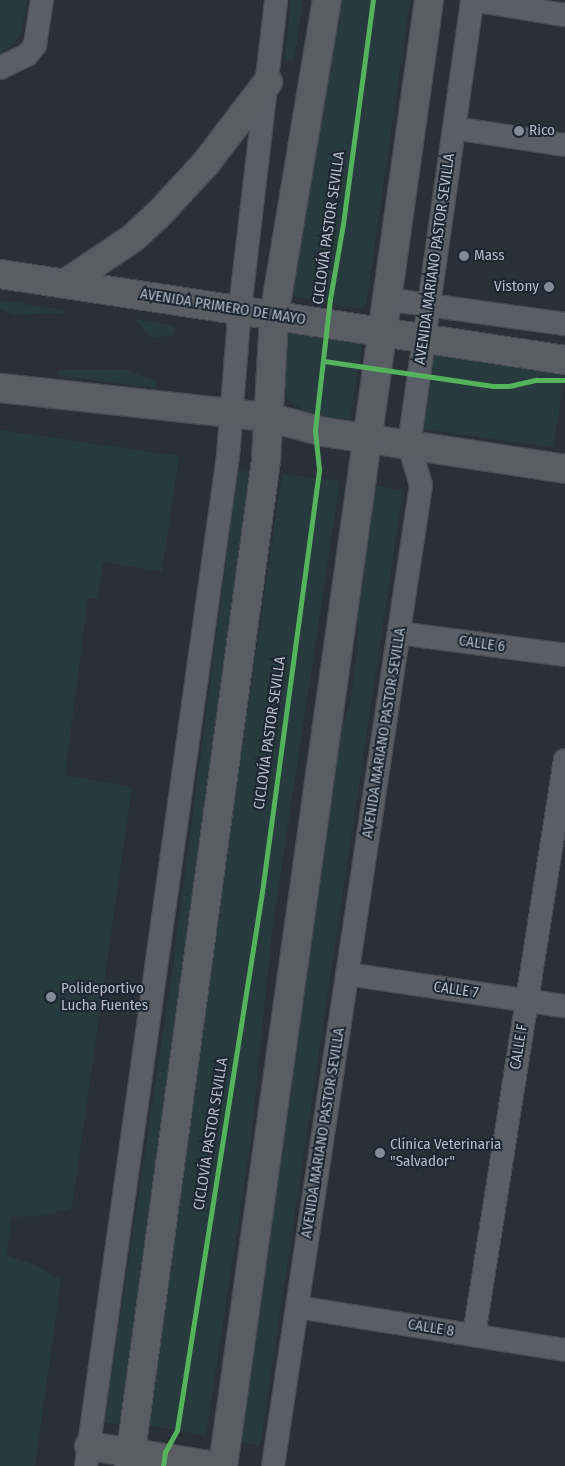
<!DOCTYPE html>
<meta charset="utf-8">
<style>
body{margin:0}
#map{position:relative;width:565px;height:1466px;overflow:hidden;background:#2a3038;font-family:"Fira Sans Condensed",sans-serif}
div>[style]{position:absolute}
.green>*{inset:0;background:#273a3e;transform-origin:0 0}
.roads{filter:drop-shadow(1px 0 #484c53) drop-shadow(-1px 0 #484c53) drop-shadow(0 1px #484c53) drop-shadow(0 -1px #484c53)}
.street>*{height:22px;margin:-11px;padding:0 11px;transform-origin:11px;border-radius:11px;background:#5a5e66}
.secondary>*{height:28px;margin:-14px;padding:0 14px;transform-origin:14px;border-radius:14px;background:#595d64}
.cycleway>*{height:5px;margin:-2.5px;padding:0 2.5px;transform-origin:2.5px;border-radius:2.5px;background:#56b35d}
.dots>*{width:14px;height:14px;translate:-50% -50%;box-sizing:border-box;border:2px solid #1d2633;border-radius:50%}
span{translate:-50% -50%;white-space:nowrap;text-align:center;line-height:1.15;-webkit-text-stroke:4px #1d2633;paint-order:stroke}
.poi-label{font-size:15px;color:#b4bcc9}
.left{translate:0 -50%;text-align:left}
.right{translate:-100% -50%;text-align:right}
.street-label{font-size:15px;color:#b4bcc9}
</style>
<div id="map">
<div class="green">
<i style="clip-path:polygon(0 0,28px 0,21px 32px,15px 43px,0 54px)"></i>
<i style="clip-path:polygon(291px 0,303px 0,294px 61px,285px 59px)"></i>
<i style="clip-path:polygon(332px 0,410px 0,366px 306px,359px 309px,290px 296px)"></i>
<i style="clip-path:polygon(0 300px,63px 310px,63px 313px,13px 315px,0 309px)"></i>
<i style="clip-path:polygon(135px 319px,175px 326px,174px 335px,151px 338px)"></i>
<i style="clip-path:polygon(289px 327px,360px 341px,362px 347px,350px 419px,312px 416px,286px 399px,281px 383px)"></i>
<i style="left:429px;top:350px;width:137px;height:79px;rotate:8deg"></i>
<i style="clip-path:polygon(58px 370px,127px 370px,156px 382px,156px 388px,57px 375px)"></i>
<i style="clip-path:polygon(0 430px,179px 456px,162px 571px,103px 562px,98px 599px,88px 598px,65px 775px,132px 787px,72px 1208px,42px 1216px,12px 1217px,6px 1255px,36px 1266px,61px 1280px,35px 1466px,0 1466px,0 1452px,7px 1456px,0 1451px)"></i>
<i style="clip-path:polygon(238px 470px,252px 473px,177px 1016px,120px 1424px,104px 1423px,172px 973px)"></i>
<i style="clip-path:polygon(282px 474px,340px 481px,272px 931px,251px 1138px,206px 1436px,143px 1424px)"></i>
<i style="clip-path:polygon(369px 484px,403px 491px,260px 1446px,234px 1441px,326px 787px,351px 697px,358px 643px,358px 563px)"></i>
</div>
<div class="roads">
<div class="street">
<i style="left:472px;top:0;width:94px;rotate:9.2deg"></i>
<i style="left:0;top:68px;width:30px;rotate:-26deg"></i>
<i style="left:27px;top:55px;width:13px;rotate:-51deg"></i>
<i style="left:35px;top:45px;width:46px;rotate:-81.2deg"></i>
<i style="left:454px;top:128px;width:112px;rotate:8.7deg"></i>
<i style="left:385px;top:299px;width:182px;rotate:7.9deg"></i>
<i style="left:399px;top:633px;width:167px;rotate:7.5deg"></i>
<i style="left:347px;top:974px;width:220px;rotate:8.4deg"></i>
<i style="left:297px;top:1307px;width:271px;rotate:9.1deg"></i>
<i style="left:474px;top:1335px;width:582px;rotate:-81.01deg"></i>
<i style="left:86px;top:1466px;width:1020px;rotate:-82deg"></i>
<i style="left:228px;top:456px;width:148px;rotate:-85.4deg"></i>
<i style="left:240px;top:308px;width:310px;rotate:-83.3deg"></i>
<i style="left:273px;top:1466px;width:992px;rotate:-81.42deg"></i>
<i style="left:421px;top:485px;width:42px;rotate:-106.7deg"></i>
<i style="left:409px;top:445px;width:449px;rotate:-81.9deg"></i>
</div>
<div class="secondary">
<i style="left:0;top:274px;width:572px;rotate:8.65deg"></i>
<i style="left:66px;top:283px;width:81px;rotate:-33.9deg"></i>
<i style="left:133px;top:238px;width:33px;rotate:-43deg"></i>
<i style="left:157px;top:216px;width:72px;rotate:-47.2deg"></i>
<i style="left:206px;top:163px;width:102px;rotate:-52.6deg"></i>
<i style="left:0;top:388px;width:269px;rotate:6.2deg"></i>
<i style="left:267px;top:417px;width:59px;rotate:14.7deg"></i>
<i style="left:324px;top:432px;width:244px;rotate:8.7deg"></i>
<i style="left:89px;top:1446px;width:128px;rotate:9deg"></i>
<i style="left:129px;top:1466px;width:1014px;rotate:-82.24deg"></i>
<i style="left:266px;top:461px;width:145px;rotate:-86.8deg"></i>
<i style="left:274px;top:316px;width:320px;rotate:-80.5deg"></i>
<i style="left:223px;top:1466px;width:1480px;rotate:-82deg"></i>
</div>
</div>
<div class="cycleway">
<i style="left:324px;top:361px;width:171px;rotate:8.4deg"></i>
<i style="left:493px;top:386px;width:16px"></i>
<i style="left:509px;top:386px;width:28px;rotate:-13deg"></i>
<i style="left:536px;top:380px;width:29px"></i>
<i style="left:163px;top:1466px;width:14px;rotate:-82deg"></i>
<i style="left:165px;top:1452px;width:25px;rotate:-61deg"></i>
<i style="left:177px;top:1430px;width:545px;rotate:-81.02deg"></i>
<i style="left:262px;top:892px;width:427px;rotate:-82.3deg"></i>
<i style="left:319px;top:469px;width:39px;rotate:-96deg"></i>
<i style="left:315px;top:430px;width:132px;rotate:-83.5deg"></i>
<i style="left:330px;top:299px;width:76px;rotate:-80.2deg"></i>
<i style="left:343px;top:224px;width:226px;rotate:-82.4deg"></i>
</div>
<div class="dots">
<i style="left:519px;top:131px;background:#848b96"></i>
<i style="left:464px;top:256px;background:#848b96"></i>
<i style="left:549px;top:287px;background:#848b96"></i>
<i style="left:51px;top:997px;background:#848b96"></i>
<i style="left:380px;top:1153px;background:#848b96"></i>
</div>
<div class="poi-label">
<span class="left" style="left:529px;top:131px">Rico</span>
<span class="left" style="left:474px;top:256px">Mass</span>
<span class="right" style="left:539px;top:287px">Vistony</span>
<span class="left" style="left:61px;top:997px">Polideportivo<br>Lucha Fuentes</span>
<span class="left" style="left:390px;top:1153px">Clínica Veterinaria<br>"Salvador"</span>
</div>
<div class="street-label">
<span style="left:329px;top:228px;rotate:-82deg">CICLOVÍA PASTOR SEVILLA</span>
<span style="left:435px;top:259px;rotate:-82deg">AVENIDA MARIANO PASTOR SEVILLA</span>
<span style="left:223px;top:307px;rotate:9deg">AVENIDA PRIMERO DE MAYO</span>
<span style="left:482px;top:644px;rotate:8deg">CALLE 6</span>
<span style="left:270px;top:733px;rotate:-82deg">CICLOVÍA PASTOR SEVILLA</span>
<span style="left:384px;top:733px;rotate:-81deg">AVENIDA MARIANO PASTOR SEVILLA</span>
<span style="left:456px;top:990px;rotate:8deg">CALLE 7</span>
<span style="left:519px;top:1047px;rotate:-81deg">CALLE F</span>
<span style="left:323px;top:1133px;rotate:-81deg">AVENIDA MARIANO PASTOR SEVILLA</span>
<span style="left:211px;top:1134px;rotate:-81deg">CICLOVÍA PASTOR SEVILLA</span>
<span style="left:431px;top:1328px;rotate:9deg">CALLE 8</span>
</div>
</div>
